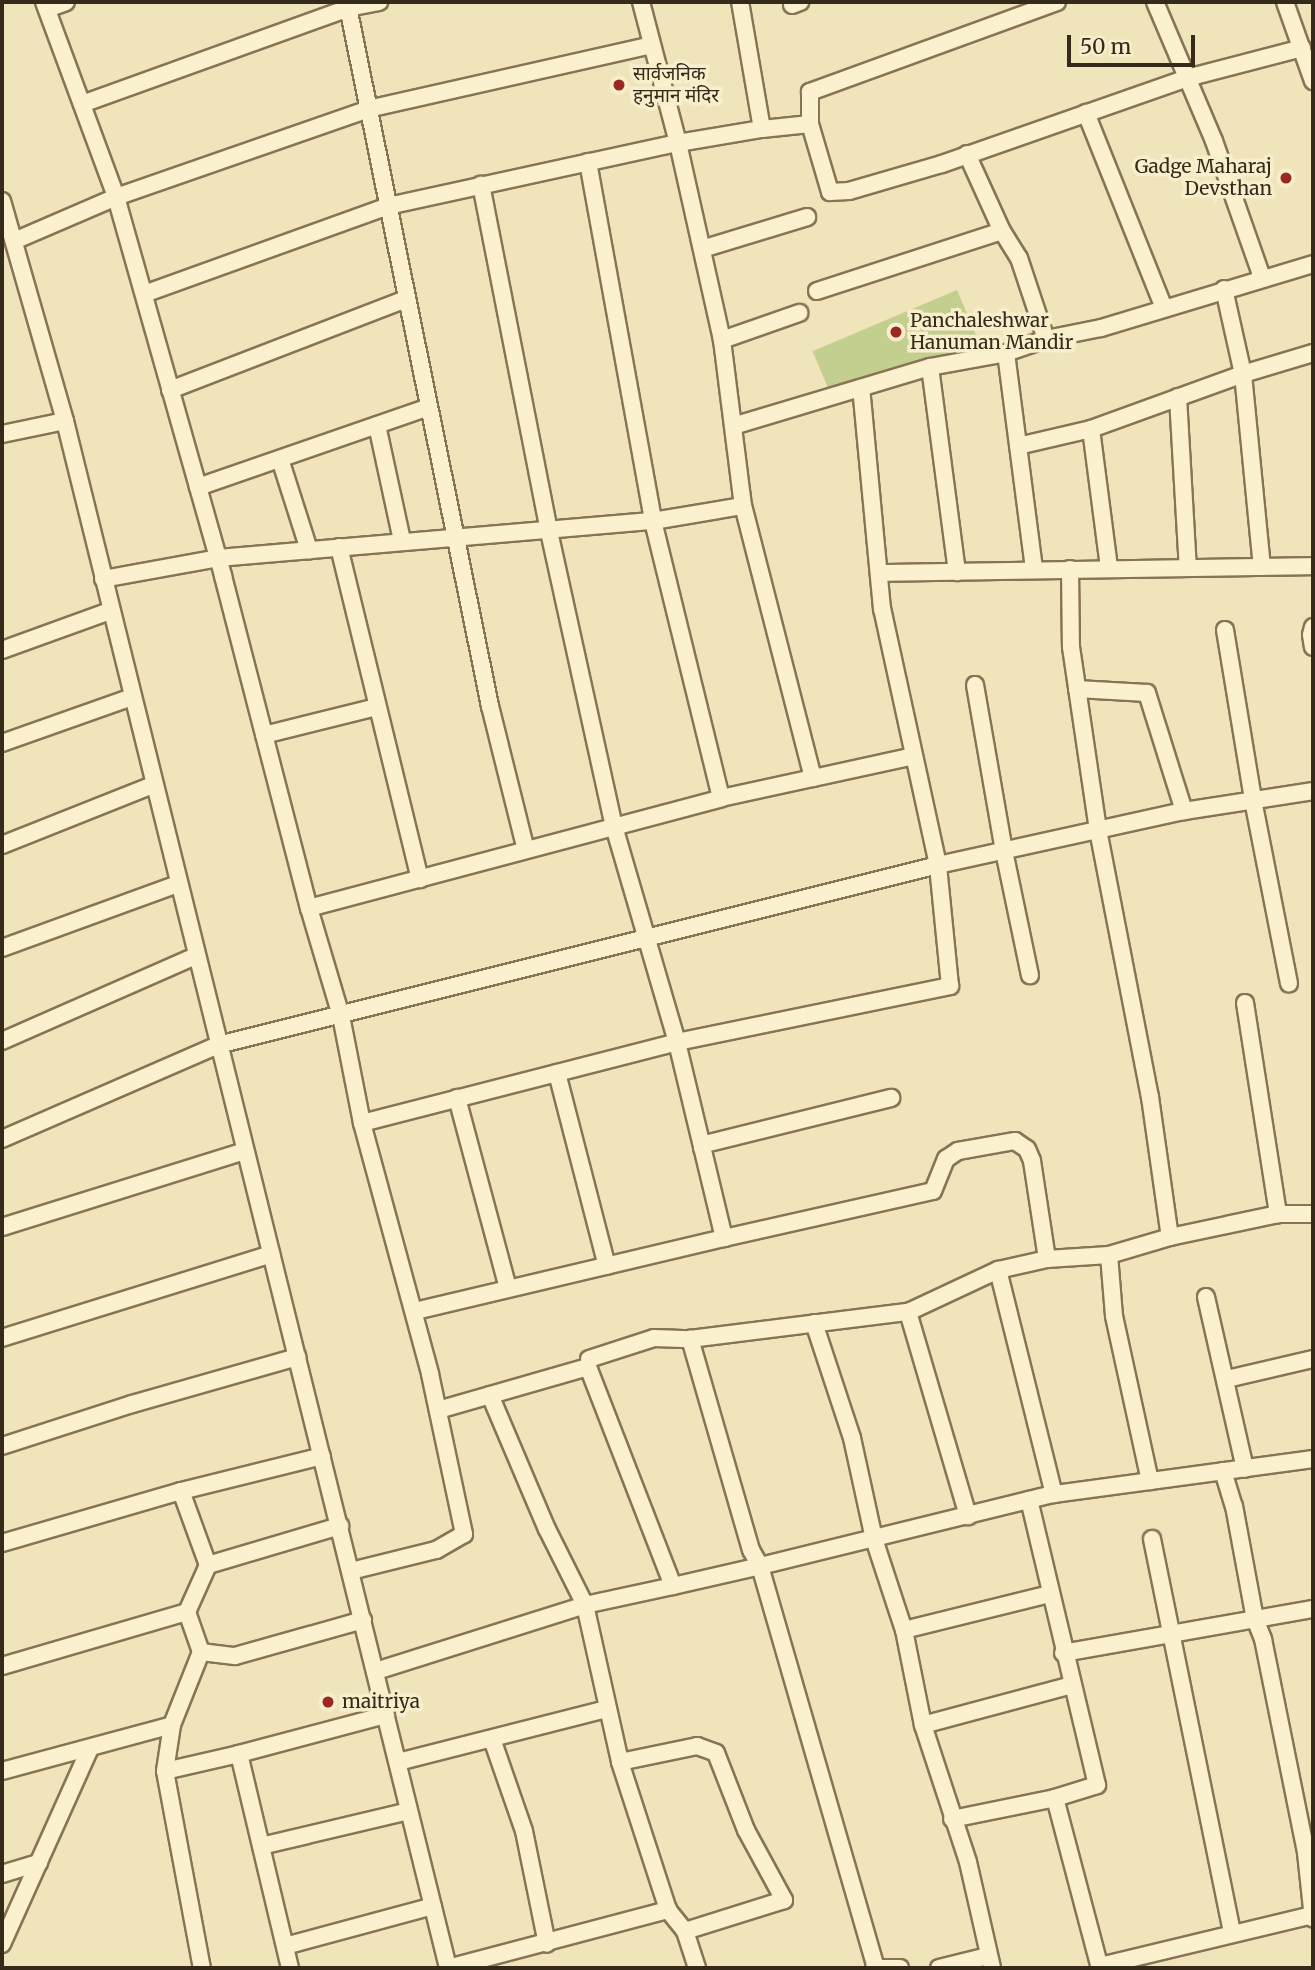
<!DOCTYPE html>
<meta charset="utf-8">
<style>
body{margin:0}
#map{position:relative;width:1315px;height:1970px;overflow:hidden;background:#f0e4bb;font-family:Merriweather,"Noto Sans Devanagari",serif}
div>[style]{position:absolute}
.green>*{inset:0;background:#c2cf8f;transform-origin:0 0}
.roads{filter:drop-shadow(2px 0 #887454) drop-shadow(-2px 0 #887454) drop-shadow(0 2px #887454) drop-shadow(0 -2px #887454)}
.minor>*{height:16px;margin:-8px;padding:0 8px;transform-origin:8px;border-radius:8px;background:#fbf1ce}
.dots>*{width:19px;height:19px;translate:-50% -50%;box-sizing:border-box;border:4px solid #f7eecb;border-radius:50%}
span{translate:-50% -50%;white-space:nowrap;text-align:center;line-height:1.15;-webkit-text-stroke:7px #f7eecb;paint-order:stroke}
.poi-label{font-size:19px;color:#362a1a}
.left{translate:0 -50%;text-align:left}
.right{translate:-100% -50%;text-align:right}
.frame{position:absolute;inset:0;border:4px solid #362a1a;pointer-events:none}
.scale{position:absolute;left:1067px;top:35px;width:128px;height:32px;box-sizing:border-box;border:4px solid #362a1a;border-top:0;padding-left:9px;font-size:21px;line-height:24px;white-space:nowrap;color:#362a1a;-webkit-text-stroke:5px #f7eecb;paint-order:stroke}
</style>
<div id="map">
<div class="green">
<i style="left:957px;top:290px;width:57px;height:157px;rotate:67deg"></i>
</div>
<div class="roads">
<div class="minor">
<i style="left:44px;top:2px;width:208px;rotate:69.7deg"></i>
<i style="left:116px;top:197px;width:394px;rotate:74.2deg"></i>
<i style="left:223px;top:576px;width:343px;rotate:75.5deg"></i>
<i style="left:309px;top:908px;width:426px;rotate:-14.9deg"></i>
<i style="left:721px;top:798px;width:94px;rotate:-12.3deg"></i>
<i style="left:813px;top:778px;width:281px;rotate:-104.4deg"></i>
<i style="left:743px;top:506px;width:167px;rotate:-97.2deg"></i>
<i style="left:722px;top:340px;width:202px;rotate:-102.6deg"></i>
<i style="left:678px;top:143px;width:146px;rotate:-104.7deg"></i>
<i style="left:347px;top:2px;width:718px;rotate:78.52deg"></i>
<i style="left:490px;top:706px;width:148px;rotate:76deg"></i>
<i style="left:1057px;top:2px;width:263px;rotate:160deg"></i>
<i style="left:810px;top:92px;width:32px;rotate:90deg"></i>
<i style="left:810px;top:124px;width:71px;rotate:73.6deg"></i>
<i style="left:830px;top:192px;width:19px;rotate:-3deg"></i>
<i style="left:849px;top:191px;width:97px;rotate:-16.2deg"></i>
<i style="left:942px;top:164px;width:260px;rotate:-19.3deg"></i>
<i style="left:1187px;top:78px;width:119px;rotate:-14.6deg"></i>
<i style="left:1155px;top:2px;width:151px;rotate:67deg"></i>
<i style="left:1214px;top:141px;width:144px;rotate:70.6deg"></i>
<i style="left:1285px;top:2px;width:84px;rotate:70.5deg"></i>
<i style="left:792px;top:5px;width:9px;rotate:-21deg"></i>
<i style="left:47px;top:9px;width:20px;rotate:-20deg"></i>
<i style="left:82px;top:104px;width:283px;rotate:-19.8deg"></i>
<i style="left:348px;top:8px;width:32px;rotate:-11deg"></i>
<i style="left:1086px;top:113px;width:210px;rotate:68.2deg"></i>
<i style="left:762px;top:129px;width:48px;rotate:-5.9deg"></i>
<i style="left:967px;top:154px;width:85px;rotate:65.6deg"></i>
<i style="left:1002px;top:231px;width:32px;rotate:58deg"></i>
<i style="left:1019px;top:258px;width:85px;rotate:71.6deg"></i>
<i style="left:588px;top:162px;width:365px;rotate:79.7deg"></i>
<i style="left:653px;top:521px;width:285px;rotate:76.2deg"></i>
<i style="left:2px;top:201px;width:229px;rotate:74deg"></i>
<i style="left:65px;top:421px;width:1594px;rotate:76.09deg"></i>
<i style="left:14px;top:241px;width:111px;rotate:-23.3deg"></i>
<i style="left:116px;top:197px;width:267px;rotate:-19.2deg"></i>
<i style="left:368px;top:109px;width:290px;rotate:-12.7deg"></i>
<i style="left:702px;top:249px;width:110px;rotate:-16.9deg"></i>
<i style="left:1224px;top:289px;width:87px;rotate:77.4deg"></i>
<i style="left:1243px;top:374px;width:194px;rotate:84.4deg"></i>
<i style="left:817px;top:291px;width:194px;rotate:-18deg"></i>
<i style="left:144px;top:294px;width:259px;rotate:-19.8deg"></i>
<i style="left:388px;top:206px;width:297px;rotate:-12.3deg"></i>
<i style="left:678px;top:143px;width:85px;rotate:-9.5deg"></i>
<i style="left:762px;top:129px;width:129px;rotate:-99.8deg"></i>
<i style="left:722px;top:340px;width:82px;rotate:-19.3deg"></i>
<i style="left:1006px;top:353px;width:219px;rotate:82.6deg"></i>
<i style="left:930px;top:367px;width:207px;rotate:82.5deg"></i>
<i style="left:170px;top:390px;width:253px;rotate:-21.1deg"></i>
<i style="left:1178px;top:397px;width:171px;rotate:86.7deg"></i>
<i style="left:377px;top:425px;width:119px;rotate:77.8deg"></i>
<i style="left:733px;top:426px;width:206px;rotate:-16.7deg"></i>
<i style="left:930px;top:367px;width:77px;rotate:-10.4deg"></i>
<i style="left:1006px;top:353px;width:42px;rotate:-19.3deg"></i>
<i style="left:1046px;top:339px;width:56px;rotate:-11.3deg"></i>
<i style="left:1101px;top:328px;width:221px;rotate:-16.8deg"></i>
<i style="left:1091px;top:429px;width:140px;rotate:82.6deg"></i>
<i style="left:2px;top:434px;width:64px;rotate:-11.7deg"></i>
<i style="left:1018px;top:446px;width:75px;rotate:-13.1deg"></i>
<i style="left:1091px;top:429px;width:162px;rotate:-19.9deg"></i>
<i style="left:1243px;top:374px;width:73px;rotate:-16.7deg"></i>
<i style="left:280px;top:459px;width:96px;rotate:72.3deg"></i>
<i style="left:198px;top:487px;width:244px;rotate:-19.1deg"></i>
<i style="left:339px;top:547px;width:342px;rotate:76.3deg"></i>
<i style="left:1070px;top:569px;width:78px;rotate:89.3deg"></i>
<i style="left:1071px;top:647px;width:185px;rotate:81.6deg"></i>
<i style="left:1098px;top:830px;width:272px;rotate:79deg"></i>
<i style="left:1150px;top:1097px;width:141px;rotate:81.9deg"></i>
<i style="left:879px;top:573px;width:434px;rotate:-0.9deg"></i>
<i style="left:103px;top:579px;width:117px;rotate:-10.3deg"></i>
<i style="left:218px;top:558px;width:437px;rotate:-4.9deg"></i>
<i style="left:653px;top:521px;width:91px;rotate:-9.5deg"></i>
<i style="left:1313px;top:627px;width:8px;rotate:104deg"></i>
<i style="left:1311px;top:635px;width:12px;rotate:81deg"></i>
<i style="left:1225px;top:630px;width:172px;rotate:80.6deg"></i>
<i style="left:1253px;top:800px;width:187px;rotate:78.9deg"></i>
<i style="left:2px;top:650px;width:115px;rotate:-19.9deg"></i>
<i style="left:975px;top:685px;width:169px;rotate:80.1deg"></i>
<i style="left:1004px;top:851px;width:127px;rotate:78.2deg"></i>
<i style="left:1077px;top:689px;width:70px;rotate:3.3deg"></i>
<i style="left:1147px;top:693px;width:124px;rotate:72.6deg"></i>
<i style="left:264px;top:735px;width:115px;rotate:-14deg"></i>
<i style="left:2px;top:743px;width:138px;rotate:-19.5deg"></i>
<i style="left:813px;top:778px;width:103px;rotate:-12.3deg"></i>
<i style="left:2px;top:845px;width:162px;rotate:-21.7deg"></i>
<i style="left:309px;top:908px;width:113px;rotate:73.5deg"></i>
<i style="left:341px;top:1016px;width:109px;rotate:78.9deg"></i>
<i style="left:362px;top:1123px;width:260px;rotate:74.8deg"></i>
<i style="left:430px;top:1374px;width:164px;rotate:78deg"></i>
<i style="left:464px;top:1534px;width:32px;rotate:150deg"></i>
<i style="left:436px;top:1550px;width:88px;rotate:166.1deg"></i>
<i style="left:2px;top:948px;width:187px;rotate:-20deg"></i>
<i style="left:1245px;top:1003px;width:214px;rotate:81.1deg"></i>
<i style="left:2px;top:1041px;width:212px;rotate:-23.7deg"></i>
<i style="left:557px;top:1073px;width:199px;rotate:75.5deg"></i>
<i style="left:457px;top:1098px;width:197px;rotate:75deg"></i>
<i style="left:362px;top:1123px;width:325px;rotate:-14.4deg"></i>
<i style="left:677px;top:1042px;width:279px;rotate:-11.6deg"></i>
<i style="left:950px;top:986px;width:122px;rotate:-95.7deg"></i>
<i style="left:938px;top:865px;width:262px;rotate:-102.3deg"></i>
<i style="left:882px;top:609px;width:222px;rotate:-95.4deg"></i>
<i style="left:2px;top:1139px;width:236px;rotate:-23.5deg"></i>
<i style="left:218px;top:1045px;width:742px;rotate:-14.04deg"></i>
<i style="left:938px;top:865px;width:252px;rotate:-12.4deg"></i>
<i style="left:1184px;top:811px;width:131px;rotate:-8.8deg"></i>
<i style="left:702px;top:1148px;width:5px;rotate:-53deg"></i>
<i style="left:705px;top:1144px;width:192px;rotate:-13.9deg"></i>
<i style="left:2px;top:1227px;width:254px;rotate:-17.4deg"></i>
<i style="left:724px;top:1238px;width:214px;rotate:-12.7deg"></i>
<i style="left:933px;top:1191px;width:35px;rotate:-68deg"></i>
<i style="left:946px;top:1159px;width:14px;rotate:-34deg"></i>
<i style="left:958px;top:1151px;width:58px;rotate:-10deg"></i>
<i style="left:1015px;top:1141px;width:14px;rotate:34deg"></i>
<i style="left:1027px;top:1149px;width:13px;rotate:67deg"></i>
<i style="left:1032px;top:1161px;width:99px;rotate:81.3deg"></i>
<i style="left:1047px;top:1259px;width:62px;rotate:-3.7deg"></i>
<i style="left:1109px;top:1255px;width:64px;rotate:-16.4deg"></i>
<i style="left:1170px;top:1237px;width:110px;rotate:-12deg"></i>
<i style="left:1278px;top:1214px;width:35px"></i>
<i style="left:1109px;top:1255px;width:61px;rotate:85.3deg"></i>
<i style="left:1114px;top:1316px;width:169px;rotate:77.7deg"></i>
<i style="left:1047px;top:1259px;width:50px;rotate:167.3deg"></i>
<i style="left:998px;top:1270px;width:231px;rotate:76deg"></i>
<i style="left:1054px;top:1494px;width:261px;rotate:-7.7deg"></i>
<i style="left:1206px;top:1297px;width:176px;rotate:77.2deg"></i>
<i style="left:415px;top:1311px;width:318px;rotate:-13.3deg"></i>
<i style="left:724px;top:1238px;width:202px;rotate:-103.5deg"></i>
<i style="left:677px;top:1042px;width:224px;rotate:-106.3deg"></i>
<i style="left:614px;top:827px;width:303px;rotate:-102.4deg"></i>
<i style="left:549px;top:531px;width:353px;rotate:-101.1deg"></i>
<i style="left:908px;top:1312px;width:99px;rotate:-25deg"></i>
<i style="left:814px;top:1323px;width:121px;rotate:71.7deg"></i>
<i style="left:852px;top:1438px;width:103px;rotate:77.7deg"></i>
<i style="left:874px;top:1539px;width:96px;rotate:71.8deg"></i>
<i style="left:904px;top:1630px;width:97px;rotate:78.7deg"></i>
<i style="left:923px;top:1725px;width:144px;rotate:71.8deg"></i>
<i style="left:968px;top:1862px;width:109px;rotate:77.2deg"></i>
<i style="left:2px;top:1338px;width:282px;rotate:-17.3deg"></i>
<i style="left:589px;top:1359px;width:68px;rotate:-17.9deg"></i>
<i style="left:654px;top:1338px;width:36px;rotate:2deg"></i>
<i style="left:690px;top:1339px;width:220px;rotate:-7.1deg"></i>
<i style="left:908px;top:1312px;width:213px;rotate:73.6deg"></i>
<i style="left:1227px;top:1379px;width:88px;rotate:-13.1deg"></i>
<i style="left:490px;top:1395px;width:146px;rotate:67deg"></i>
<i style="left:547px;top:1529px;width:85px;rotate:63.4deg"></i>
<i style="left:585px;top:1605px;width:161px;rotate:77.4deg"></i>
<i style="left:620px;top:1762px;width:156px;rotate:72deg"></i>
<i style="left:668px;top:1910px;width:27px;rotate:51deg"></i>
<i style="left:685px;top:1931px;width:39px;rotate:72deg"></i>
<i style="left:2px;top:1446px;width:137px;rotate:-17.9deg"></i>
<i style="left:132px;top:1404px;width:172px;rotate:-15.9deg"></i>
<i style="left:1223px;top:1471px;width:37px;rotate:73deg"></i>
<i style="left:1234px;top:1506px;width:115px;rotate:79.5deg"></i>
<i style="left:1255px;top:1619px;width:22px;rotate:68deg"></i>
<i style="left:1263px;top:1639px;width:218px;rotate:78.6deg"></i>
<i style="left:1306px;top:1853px;width:66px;rotate:83.9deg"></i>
<i style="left:181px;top:1491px;width:79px;rotate:70deg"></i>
<i style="left:1152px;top:1539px;width:402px;rotate:78.5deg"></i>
<i style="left:2px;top:1543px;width:186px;rotate:-16.2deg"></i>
<i style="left:181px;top:1491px;width:145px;rotate:-13.9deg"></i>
<i style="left:673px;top:1586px;width:89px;rotate:-12.9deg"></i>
<i style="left:760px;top:1566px;width:18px;rotate:-119deg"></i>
<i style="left:751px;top:1550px;width:220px;rotate:-106.1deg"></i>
<i style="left:187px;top:1612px;width:42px;rotate:70.7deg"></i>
<i style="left:201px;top:1652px;width:34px;rotate:7deg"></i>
<i style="left:235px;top:1656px;width:133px;rotate:-15.7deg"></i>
<i style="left:904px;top:1630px;width:150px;rotate:-13.9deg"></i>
<i style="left:201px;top:1652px;width:79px;rotate:111.7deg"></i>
<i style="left:172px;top:1725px;width:47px;rotate:98.7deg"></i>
<i style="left:165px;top:1771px;width:200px;rotate:79.4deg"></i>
<i style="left:1063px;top:1653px;width:254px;rotate:-10deg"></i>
<i style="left:2px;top:1666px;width:193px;rotate:-16.3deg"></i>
<i style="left:187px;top:1612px;width:51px;rotate:-65.9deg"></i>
<i style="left:208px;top:1565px;width:138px;rotate:-16.5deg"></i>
<i style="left:376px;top:1671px;width:219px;rotate:-17.5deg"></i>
<i style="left:585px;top:1605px;width:90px;rotate:-12.2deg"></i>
<i style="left:673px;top:1586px;width:235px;rotate:-111.2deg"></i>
<i style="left:588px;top:1367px;width:156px;rotate:164deg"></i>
<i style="left:923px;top:1725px;width:154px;rotate:-15deg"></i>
<i style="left:492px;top:1739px;width:97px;rotate:70.8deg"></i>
<i style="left:524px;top:1831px;width:115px;rotate:78.5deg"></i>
<i style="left:398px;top:1762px;width:215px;rotate:-14.3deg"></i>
<i style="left:620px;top:1762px;width:79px;rotate:-11.7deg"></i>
<i style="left:697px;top:1746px;width:20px;rotate:20deg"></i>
<i style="left:716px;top:1753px;width:83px;rotate:68.7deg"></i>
<i style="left:746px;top:1830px;width:80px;rotate:61.5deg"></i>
<i style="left:784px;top:1900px;width:104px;rotate:162.6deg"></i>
<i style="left:2px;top:1771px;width:176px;rotate:-15.1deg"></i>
<i style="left:165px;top:1771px;width:76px;rotate:-12.9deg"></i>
<i style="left:1055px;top:1798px;width:176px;rotate:75.2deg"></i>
<i style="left:952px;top:1819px;width:105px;rotate:-11.5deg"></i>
<i style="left:1055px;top:1798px;width:44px;rotate:-17.2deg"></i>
<i style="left:1097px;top:1785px;width:293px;rotate:-103.4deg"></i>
<i style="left:261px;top:1846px;width:152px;rotate:-13.3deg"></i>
<i style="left:2px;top:1874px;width:39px;rotate:-17deg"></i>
<i style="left:2px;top:1944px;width:215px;rotate:-65.8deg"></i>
<i style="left:285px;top:1946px;width:153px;rotate:-15.1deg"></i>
<i style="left:1100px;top:1966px;width:218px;rotate:-13.5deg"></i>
<i style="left:290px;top:1968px;width:220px;rotate:-103.4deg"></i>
<i style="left:239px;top:1754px;width:152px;rotate:-14.9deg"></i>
<i style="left:448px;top:1968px;width:228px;rotate:-14.8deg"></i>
<i style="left:874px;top:1968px;width:26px"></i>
<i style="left:876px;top:1968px;width:418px;rotate:-106.1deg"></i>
<i style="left:760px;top:1566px;width:303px;rotate:-13.8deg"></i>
<i style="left:939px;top:1968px;width:50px;rotate:-13.8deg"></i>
</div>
</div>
<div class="dots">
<i style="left:619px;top:85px;background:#9b2920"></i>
<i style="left:1286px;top:178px;background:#9b2920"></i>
<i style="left:896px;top:332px;background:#9b2920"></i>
<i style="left:328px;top:1702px;background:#9b2920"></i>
</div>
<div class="poi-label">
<span class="left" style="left:633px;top:85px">सार्वजनिक<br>हनुमान मंदिर</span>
<span class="right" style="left:1272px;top:178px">Gadge Maharaj<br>Devsthan</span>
<span class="left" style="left:910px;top:332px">Panchaleshwar<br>Hanuman Mandir</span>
<span class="left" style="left:342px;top:1702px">maitriya</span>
</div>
<div class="frame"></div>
<div class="scale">50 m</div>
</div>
